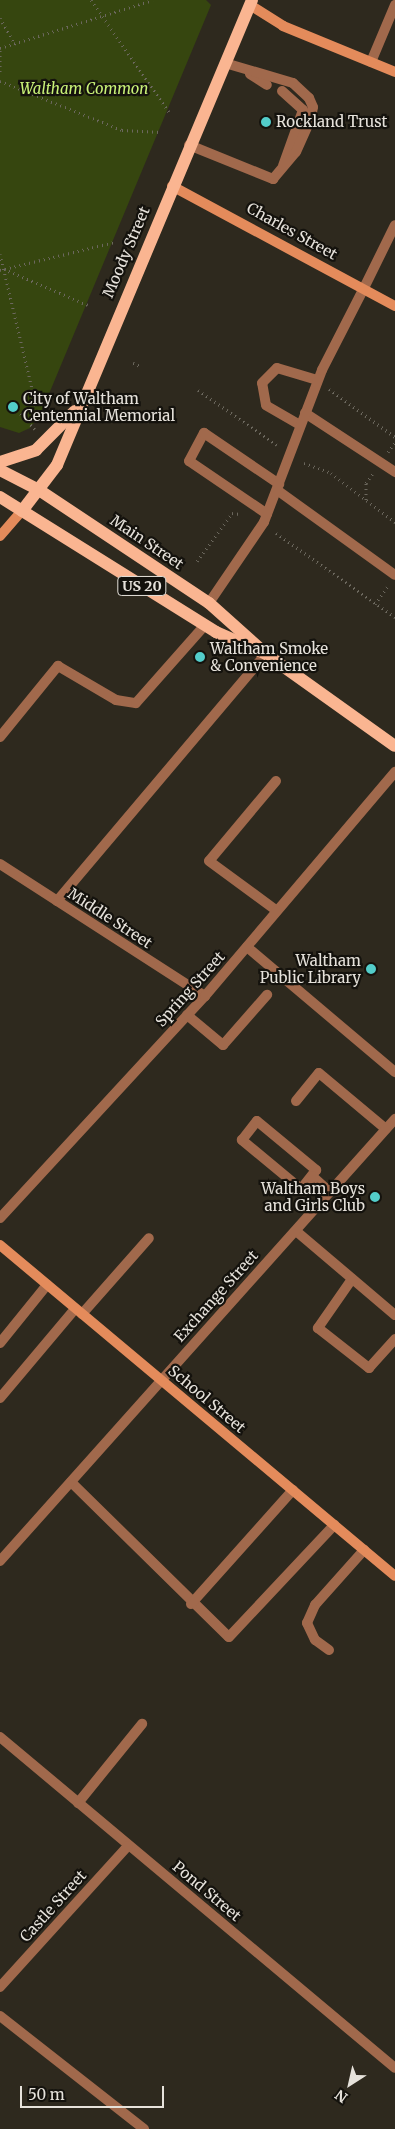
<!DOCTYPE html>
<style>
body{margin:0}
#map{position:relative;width:395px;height:2129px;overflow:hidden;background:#2e291e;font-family:Merriweather,serif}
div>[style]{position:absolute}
.green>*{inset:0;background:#36460f}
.path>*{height:3px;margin-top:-1.5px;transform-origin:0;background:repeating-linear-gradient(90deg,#6c685e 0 1px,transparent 0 5px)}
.lane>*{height:10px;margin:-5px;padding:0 5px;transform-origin:5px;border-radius:5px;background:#a1694c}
.street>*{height:10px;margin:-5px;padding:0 5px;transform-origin:5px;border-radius:5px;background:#a1694c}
.secondary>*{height:10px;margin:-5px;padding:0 5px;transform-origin:5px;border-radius:5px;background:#e48b5b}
.primary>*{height:12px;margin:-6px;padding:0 6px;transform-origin:6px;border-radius:6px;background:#fab591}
.dots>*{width:14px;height:14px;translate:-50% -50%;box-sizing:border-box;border:2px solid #14120d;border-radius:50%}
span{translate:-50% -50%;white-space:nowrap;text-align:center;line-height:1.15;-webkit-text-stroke:4.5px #14120d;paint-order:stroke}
.shield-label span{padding:1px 4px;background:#14120d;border:1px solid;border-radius:4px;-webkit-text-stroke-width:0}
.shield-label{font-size:14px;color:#e6e2db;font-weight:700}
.park-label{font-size:15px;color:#c9f278;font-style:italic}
.poi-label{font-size:15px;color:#e6e2db}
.left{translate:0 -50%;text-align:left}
.right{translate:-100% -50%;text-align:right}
.street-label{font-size:15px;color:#e6e2db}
.north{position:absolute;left:325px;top:2059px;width:50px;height:50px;-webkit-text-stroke:4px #14120d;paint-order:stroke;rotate:215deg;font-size:14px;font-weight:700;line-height:20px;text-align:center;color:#e6e2db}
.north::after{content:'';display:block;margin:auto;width:18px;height:22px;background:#e6e2db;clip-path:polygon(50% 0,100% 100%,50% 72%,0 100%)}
.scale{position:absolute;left:20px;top:2086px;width:144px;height:22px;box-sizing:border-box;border:2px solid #e6e2db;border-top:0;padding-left:6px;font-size:15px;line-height:18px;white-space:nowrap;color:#e6e2db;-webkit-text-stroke:4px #14120d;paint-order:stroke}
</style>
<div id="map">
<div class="green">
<i style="clip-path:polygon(0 0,206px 0,211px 5px,41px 413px,30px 428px,19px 433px,0 427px)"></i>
</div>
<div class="path">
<i style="left:91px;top:0;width:136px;rotate:55.1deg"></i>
<i style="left:0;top:18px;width:30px;rotate:60deg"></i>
<i style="left:0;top:72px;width:24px;rotate:-90deg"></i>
<i style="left:0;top:48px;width:160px;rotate:-17.4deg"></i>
<i style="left:0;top:81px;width:131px;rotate:21.9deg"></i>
<i style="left:122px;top:130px;width:39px;rotate:3deg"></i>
<i style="left:0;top:254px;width:173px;rotate:76.6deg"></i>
<i style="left:4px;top:269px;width:91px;rotate:23.2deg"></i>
<i style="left:0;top:270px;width:118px;rotate:-13.7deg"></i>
<i style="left:133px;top:363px;width:8px;rotate:23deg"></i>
<i style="left:329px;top:389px;width:82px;rotate:36deg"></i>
<i style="left:198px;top:390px;width:96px;rotate:34.8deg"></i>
<i style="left:17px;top:410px;width:26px;rotate:47deg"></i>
<i style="left:388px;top:452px;width:12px;rotate:-55deg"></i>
<i style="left:304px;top:463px;width:29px;rotate:20deg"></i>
<i style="left:331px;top:473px;width:81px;rotate:37.4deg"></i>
<i style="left:366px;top:500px;width:17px;rotate:-90deg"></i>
<i style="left:366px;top:483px;width:12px;rotate:-55deg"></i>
<i style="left:276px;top:533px;width:146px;rotate:35.2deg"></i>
<i style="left:197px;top:561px;width:59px;rotate:-53.9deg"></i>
<i style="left:232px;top:513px;width:8px;rotate:7deg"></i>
<i style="left:375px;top:604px;width:21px;rotate:-55deg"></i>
</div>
<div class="lane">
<i style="left:371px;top:62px;width:62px;rotate:-67.2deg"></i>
<i style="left:250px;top:74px;width:20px;rotate:33deg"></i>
<i style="left:282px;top:91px;width:28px;rotate:42deg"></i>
<i style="left:303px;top:110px;width:59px;rotate:109.7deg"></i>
<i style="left:189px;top:145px;width:91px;rotate:22deg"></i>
<i style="left:273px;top:179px;width:35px;rotate:-50deg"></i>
<i style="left:296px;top:152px;width:36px;rotate:-66deg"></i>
<i style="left:311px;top:119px;width:12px;rotate:-81deg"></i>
<i style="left:313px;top:107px;width:10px;rotate:-114deg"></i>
<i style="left:309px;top:98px;width:22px;rotate:-137deg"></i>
<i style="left:293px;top:83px;width:71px;rotate:-163.6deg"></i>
<i style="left:305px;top:413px;width:108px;rotate:33.2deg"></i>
<i style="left:300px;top:425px;width:39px;rotate:-150deg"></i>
<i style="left:266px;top:405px;width:22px;rotate:-100deg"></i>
<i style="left:262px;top:383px;width:21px;rotate:-45deg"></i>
<i style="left:277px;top:368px;width:42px;rotate:16.7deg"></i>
<i style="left:277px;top:490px;width:145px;rotate:35.8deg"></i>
<i style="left:267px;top:514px;width:94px;rotate:-145.8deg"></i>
<i style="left:189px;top:461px;width:32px;rotate:-62deg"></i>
<i style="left:204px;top:433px;width:91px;rotate:34.2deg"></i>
<i style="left:209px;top:603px;width:98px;rotate:-55.8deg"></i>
<i style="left:264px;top:522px;width:163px;rotate:-69.1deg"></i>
<i style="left:322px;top:370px;width:92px;rotate:-62.9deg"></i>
<i style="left:0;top:737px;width:92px;rotate:-50.8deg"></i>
<i style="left:58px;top:666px;width:67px;rotate:30.4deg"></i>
<i style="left:116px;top:700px;width:20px;rotate:9deg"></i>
<i style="left:136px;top:703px;width:104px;rotate:-48.5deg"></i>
<i style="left:276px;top:781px;width:104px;rotate:129.9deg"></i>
<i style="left:209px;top:861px;width:84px;rotate:36.3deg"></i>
<i style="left:57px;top:901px;width:324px;rotate:-49.8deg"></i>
<i style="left:247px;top:947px;width:194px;rotate:40.2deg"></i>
<i style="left:187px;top:1015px;width:47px;rotate:39.8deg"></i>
<i style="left:223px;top:1045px;width:67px;rotate:-48.7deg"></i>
<i style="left:296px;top:1101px;width:36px;rotate:-51deg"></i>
<i style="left:319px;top:1073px;width:87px;rotate:39.9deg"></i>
<i style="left:257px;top:1121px;width:77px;rotate:39.7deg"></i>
<i style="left:316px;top:1170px;width:24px;rotate:128deg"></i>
<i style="left:301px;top:1189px;width:77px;rotate:-140.3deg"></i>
<i style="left:242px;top:1140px;width:24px;rotate:-52deg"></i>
<i style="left:312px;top:1176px;width:24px;rotate:42deg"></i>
<i style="left:352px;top:1279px;width:60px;rotate:124.8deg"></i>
<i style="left:318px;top:1328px;width:65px;rotate:38.1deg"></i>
<i style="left:369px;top:1368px;width:39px;rotate:-48deg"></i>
<i style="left:82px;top:1314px;width:101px;rotate:-48.6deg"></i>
<i style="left:0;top:1343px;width:75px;rotate:-51deg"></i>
<i style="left:71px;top:1482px;width:221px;rotate:44.5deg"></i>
<i style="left:229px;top:1637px;width:154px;rotate:-46.8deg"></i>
<i style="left:191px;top:1604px;width:153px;rotate:-48.2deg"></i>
<i style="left:329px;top:1650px;width:17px;rotate:-144deg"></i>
<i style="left:315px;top:1640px;width:19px;rotate:-115deg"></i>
<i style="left:307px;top:1623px;width:20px;rotate:-66deg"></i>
<i style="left:315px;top:1605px;width:74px;rotate:-48.3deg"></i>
<i style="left:78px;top:1803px;width:102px;rotate:-51deg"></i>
</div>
<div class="street">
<i style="left:364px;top:288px;width:70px;rotate:-63.8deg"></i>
<i style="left:0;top:864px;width:244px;rotate:32.8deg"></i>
<i style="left:0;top:1218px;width:302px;rotate:-47.3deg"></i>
<i style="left:205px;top:996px;width:294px;rotate:-49.7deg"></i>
<i style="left:296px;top:1231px;width:130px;rotate:40.3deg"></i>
<i style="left:0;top:1398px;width:116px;rotate:-49.9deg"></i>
<i style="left:0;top:1561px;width:593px;rotate:-48.21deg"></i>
<i style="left:0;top:1737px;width:515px;rotate:39.96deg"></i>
<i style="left:0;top:1987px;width:190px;rotate:-47.8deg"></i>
<i style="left:0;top:2016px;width:183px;rotate:38.1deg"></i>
</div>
<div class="secondary">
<i style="left:250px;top:5px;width:39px;rotate:32deg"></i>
<i style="left:283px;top:26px;width:121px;rotate:22.3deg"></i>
<i style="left:172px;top:186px;width:253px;rotate:28.3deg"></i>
<i style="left:0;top:536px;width:33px;rotate:-49deg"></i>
<i style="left:0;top:1245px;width:515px;rotate:39.96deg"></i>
</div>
<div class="primary">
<i style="left:0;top:462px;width:38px;rotate:-18deg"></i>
<i style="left:36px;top:450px;width:55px;rotate:-45deg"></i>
<i style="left:0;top:470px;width:44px;rotate:27.1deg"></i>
<i style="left:39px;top:490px;width:204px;rotate:33.6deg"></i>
<i style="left:209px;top:603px;width:76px;rotate:41.8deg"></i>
<i style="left:266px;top:654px;width:158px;rotate:35.5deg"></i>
<i style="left:0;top:497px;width:255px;rotate:32deg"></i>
<i style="left:216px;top:632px;width:52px;rotate:23.6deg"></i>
<i style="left:22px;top:511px;width:58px;rotate:-52.7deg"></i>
<i style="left:57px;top:465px;width:504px;rotate:-67.25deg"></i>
</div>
<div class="dots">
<i style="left:266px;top:122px;background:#53cdca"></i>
<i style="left:13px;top:407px;background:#53cdca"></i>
<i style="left:200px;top:657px;background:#53cdca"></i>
<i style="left:371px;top:969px;background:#53cdca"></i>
<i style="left:375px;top:1197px;background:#53cdca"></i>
</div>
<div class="shield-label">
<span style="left:142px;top:586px">US 20</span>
</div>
<div class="park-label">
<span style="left:84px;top:89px">Waltham Common</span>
</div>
<div class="poi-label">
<span class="left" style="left:276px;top:122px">Rockland Trust</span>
<span class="left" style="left:23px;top:407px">City of Waltham<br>Centennial Memorial</span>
<span class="left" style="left:210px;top:657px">Waltham Smoke<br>&amp; Convenience</span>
<span class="right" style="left:361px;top:969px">Waltham<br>Public Library</span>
<span class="right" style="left:365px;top:1197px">Waltham Boys<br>and Girls Club</span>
</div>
<div class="street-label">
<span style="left:292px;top:231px;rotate:29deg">Charles Street</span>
<span style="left:126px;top:252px;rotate:-67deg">Moody Street</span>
<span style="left:147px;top:542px;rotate:34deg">Main Street</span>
<span style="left:110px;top:918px;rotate:33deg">Middle Street</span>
<span style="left:190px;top:989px;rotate:-48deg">Spring Street</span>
<span style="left:216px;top:1296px;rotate:-48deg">Exchange Street</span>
<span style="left:207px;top:1399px;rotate:40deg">School Street</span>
<span style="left:207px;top:1891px;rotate:40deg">Pond Street</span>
<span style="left:53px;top:1906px;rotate:-48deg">Castle Street</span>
</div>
<div class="north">N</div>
<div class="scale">50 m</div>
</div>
